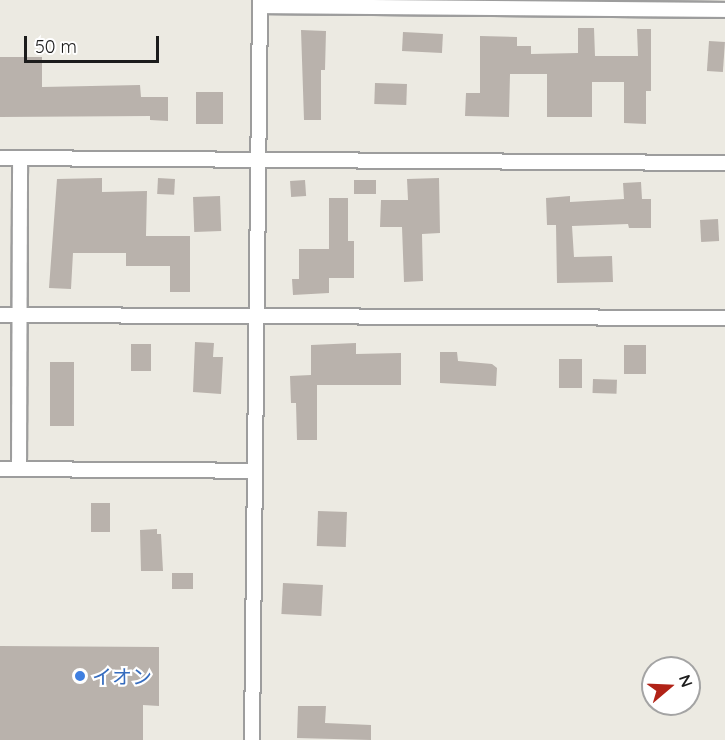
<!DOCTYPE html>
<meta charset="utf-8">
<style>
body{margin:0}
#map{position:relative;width:725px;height:740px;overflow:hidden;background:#eceae2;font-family:Quicksand,"Noto Sans JP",sans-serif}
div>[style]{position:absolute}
.building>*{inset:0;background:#b9b2ac;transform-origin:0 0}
.roads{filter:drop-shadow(2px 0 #9d9d9d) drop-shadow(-2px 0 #9d9d9d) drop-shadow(0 2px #9d9d9d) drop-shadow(0 -2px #9d9d9d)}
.minor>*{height:14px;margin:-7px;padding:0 7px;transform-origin:7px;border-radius:7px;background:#fff}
.dots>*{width:16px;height:16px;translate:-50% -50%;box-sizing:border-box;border:3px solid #fff;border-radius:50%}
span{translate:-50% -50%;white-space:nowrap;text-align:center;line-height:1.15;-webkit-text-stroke:4.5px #fff;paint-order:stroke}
.shop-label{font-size:20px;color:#366cbe}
.left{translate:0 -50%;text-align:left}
.north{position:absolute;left:641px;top:656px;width:60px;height:60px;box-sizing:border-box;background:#fff;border:2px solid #a4a4a4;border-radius:50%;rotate:71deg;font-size:16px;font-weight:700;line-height:24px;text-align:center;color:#1c1c1c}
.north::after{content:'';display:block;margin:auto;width:21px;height:27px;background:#b12317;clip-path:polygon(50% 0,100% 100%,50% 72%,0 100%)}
.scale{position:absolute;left:24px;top:36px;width:135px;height:27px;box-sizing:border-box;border:3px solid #1c1c1c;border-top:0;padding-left:8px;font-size:18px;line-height:21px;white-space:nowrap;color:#1c1c1c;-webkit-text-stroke:4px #fff;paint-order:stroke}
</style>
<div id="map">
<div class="building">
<i style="clip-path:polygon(578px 28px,594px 28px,595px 56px,638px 56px,637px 29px,651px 29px,651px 91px,646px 91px,646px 124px,624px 123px,624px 82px,592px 82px,592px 117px,547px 117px,547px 74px,510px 74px,509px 117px,465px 116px,466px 93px,480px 93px,480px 36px,517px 37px,517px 46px,531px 46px,531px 54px,578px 53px)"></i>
<i style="clip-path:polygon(301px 30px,326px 31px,325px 70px,321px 70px,321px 120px,304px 120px)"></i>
<i style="left:403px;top:32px;width:40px;height:19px;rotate:3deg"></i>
<i style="left:709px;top:41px;width:16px;height:30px;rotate:4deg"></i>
<i style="clip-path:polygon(0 57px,42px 57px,42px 87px,140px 85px,141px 97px,168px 97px,168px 121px,150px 120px,150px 116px,0 117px)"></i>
<i style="left:375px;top:83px;width:32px;height:21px;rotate:2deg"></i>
<i style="left:196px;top:92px;width:27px;height:32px"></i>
<i style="clip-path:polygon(102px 178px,102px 192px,147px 191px,146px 236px,190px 236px,190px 292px,170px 292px,170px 266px,126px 266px,126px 253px,73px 253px,71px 289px,49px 288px,57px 179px)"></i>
<i style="left:158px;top:178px;width:17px;height:16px;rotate:3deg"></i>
<i style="clip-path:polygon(439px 178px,440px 233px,422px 234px,423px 281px,404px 282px,402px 227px,380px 227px,381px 200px,408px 200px,407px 179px)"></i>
<i style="left:305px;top:180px;width:16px;height:15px;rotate:86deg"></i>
<i style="left:354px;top:180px;width:22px;height:14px"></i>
<i style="clip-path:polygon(641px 182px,642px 199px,651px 199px,651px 228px,629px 228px,628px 224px,572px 226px,574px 257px,612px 256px,613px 282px,557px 283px,556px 225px,547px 225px,546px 198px,570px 196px,570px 202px,624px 199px,623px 183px)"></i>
<i style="left:220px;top:196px;width:35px;height:27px;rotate:88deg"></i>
<i style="clip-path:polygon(329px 198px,348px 198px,348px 241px,354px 241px,354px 278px,329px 278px,329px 293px,293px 295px,292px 279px,299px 279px,299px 249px,329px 249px)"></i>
<i style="left:718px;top:219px;width:22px;height:18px;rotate:87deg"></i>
<i style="clip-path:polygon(195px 342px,214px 343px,213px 357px,223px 357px,221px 394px,193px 392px)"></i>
<i style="clip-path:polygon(356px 343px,356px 354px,401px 353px,401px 385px,317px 385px,317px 440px,297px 440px,296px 403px,291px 403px,290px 376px,311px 375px,311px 345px)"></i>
<i style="left:131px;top:344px;width:20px;height:27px"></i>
<i style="left:646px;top:345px;width:29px;height:22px;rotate:90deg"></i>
<i style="clip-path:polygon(440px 352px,457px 352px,458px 361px,492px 364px,497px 368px,496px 386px,440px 383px)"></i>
<i style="left:559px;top:359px;width:23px;height:29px"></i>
<i style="left:50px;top:362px;width:24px;height:64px"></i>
<i style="left:593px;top:379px;width:24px;height:14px;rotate:2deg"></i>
<i style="left:91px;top:503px;width:19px;height:29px"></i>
<i style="left:318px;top:511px;width:29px;height:35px;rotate:2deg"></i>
<i style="clip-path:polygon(157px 529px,157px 534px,161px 534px,163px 571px,141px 571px,140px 530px)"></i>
<i style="left:172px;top:573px;width:21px;height:16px"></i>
<i style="left:283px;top:583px;width:40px;height:31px;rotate:3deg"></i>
<i style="clip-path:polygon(0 646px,159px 647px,159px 706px,143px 705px,143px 740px,0 740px)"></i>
<i style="clip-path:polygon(298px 706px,326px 706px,325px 723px,371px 725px,371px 740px,297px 738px)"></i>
</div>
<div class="roads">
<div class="minor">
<i style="left:260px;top:6px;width:465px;rotate:0.5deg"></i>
<i style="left:0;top:158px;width:725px;rotate:0.4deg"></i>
<i style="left:0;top:315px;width:725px;rotate:0.24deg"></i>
<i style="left:0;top:469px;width:255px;rotate:0.4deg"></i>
<i style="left:19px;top:469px;width:311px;rotate:-89.8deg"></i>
<i style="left:252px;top:740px;width:740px;rotate:-89.38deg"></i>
</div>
</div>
<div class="dots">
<i style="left:80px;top:676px;background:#3f7fe0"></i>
</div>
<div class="shop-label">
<span class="left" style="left:92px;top:676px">イオン</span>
</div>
<div class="north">N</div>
<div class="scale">50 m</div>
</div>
